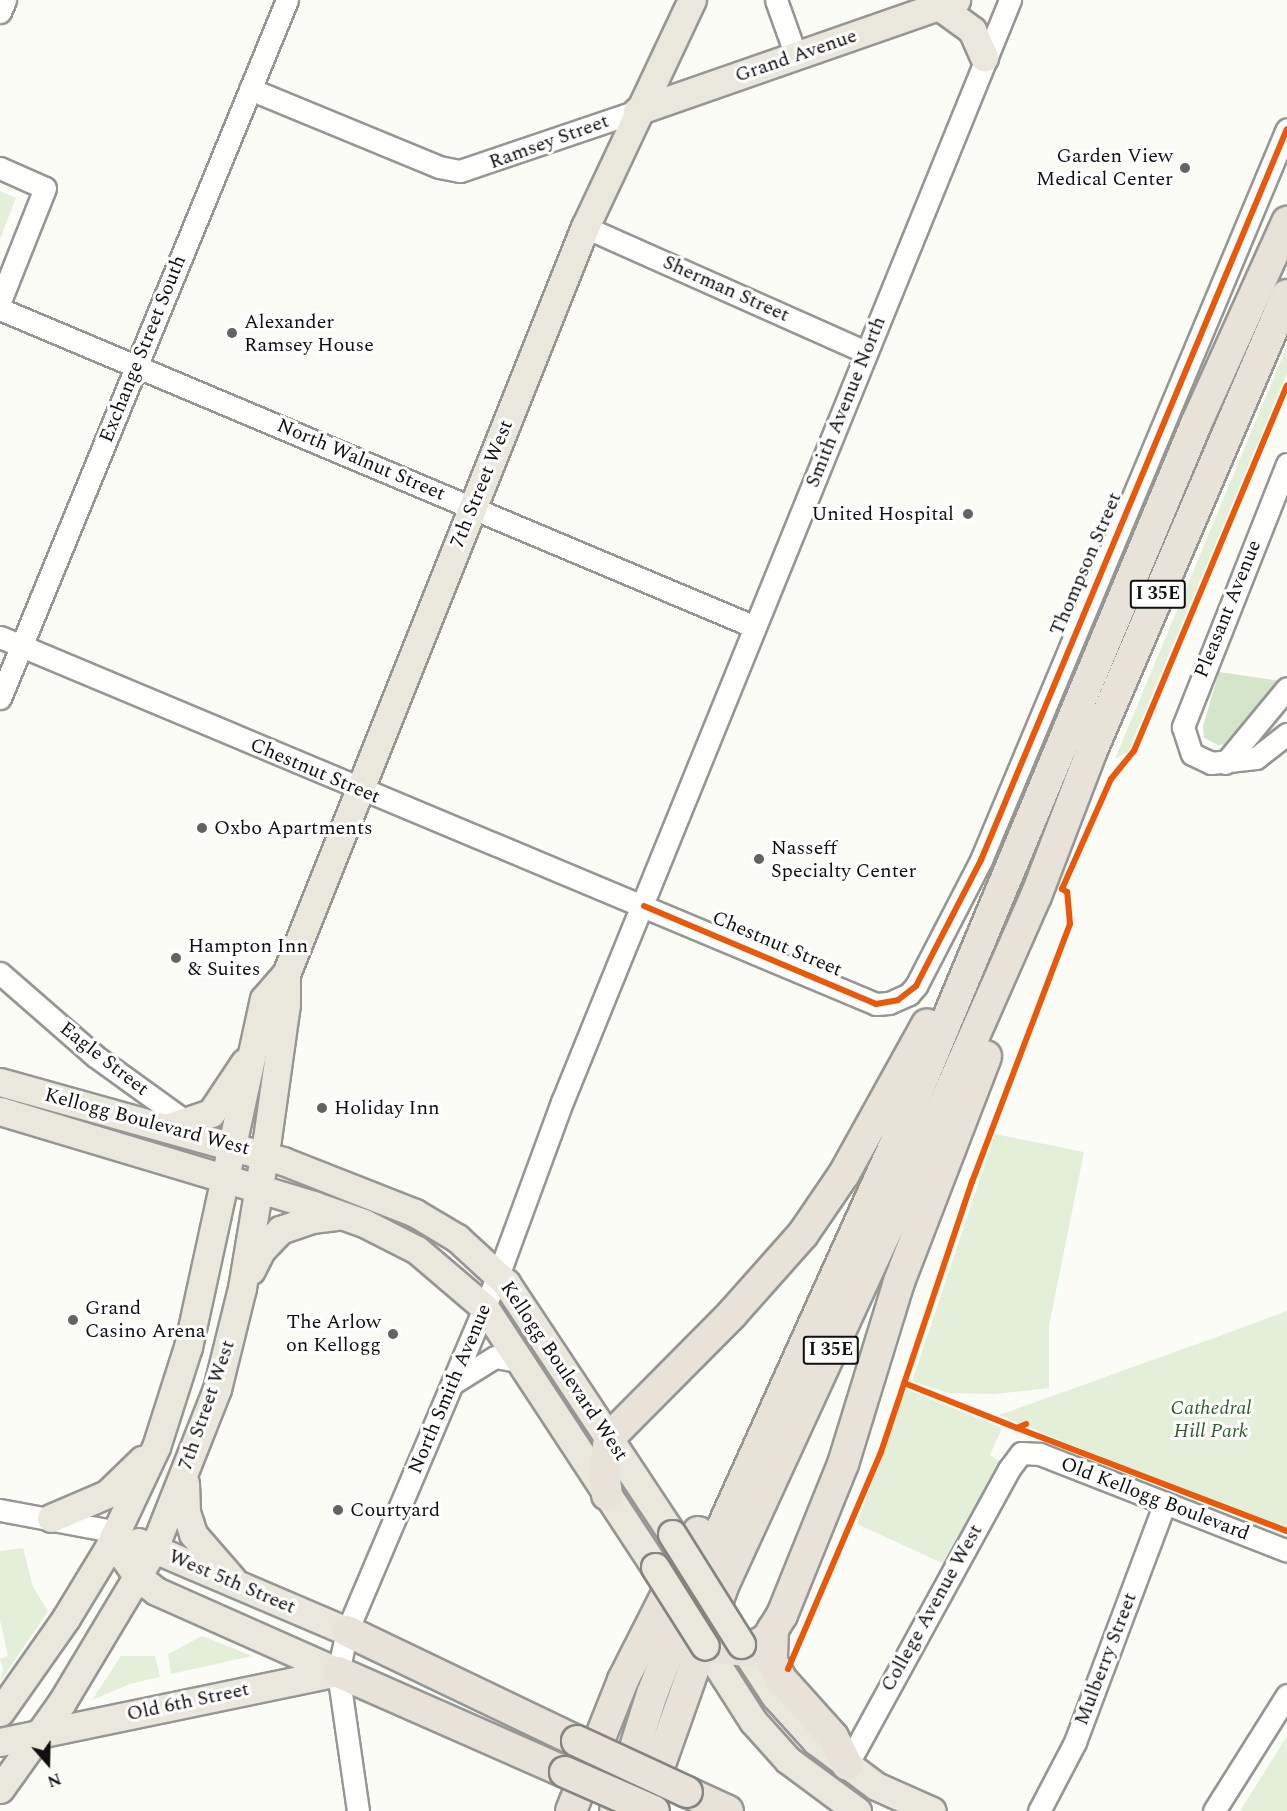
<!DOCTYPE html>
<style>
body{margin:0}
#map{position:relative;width:1287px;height:1811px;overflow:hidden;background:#fcfcf7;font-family:Spectral,serif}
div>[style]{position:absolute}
.green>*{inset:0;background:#e3efd9}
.forest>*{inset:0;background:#d4e5c9}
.roads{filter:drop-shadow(2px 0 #969694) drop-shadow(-2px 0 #969694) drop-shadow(0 2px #969694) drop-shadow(0 -2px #969694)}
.minor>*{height:21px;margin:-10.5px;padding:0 10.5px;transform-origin:10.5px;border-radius:10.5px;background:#fffffe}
.major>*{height:27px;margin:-13.5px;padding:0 13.5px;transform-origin:13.5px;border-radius:13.5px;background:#eae8dd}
.highway>*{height:30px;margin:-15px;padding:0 15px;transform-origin:15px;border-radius:15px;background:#e8e2d9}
.bridges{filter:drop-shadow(2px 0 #848481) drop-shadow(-2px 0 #848481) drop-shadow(0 2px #848481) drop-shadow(0 -2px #848481)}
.major-bridge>*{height:27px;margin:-13.5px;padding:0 13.5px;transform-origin:13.5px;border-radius:13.5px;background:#eae8dd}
.highway-bridge>*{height:30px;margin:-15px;padding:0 15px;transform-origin:15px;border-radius:15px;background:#e8e2d9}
.cycleway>*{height:6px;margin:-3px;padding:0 3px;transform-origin:3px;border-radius:3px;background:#e8590c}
.dots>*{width:16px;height:16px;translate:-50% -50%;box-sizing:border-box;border:3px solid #fff;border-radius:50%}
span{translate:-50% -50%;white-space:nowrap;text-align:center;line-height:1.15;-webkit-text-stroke:6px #fff;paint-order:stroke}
.shield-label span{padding:2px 4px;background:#fff;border:2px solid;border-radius:4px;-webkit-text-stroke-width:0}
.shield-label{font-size:18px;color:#101010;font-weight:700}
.street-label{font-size:20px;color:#101010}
.poi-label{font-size:20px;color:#101010}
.right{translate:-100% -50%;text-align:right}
.left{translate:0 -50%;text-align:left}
.park-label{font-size:20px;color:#2d6028;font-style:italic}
.north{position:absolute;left:18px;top:1733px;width:60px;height:60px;-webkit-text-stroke:4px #fff;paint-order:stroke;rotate:160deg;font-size:16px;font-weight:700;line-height:24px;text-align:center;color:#101010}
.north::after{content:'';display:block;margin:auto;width:21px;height:27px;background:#101010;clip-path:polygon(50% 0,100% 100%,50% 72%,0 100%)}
</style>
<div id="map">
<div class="green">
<i style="clip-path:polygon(0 191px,16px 198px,0 239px)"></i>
<i style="clip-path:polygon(1287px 346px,1287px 373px,1128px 752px,1115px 759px)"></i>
<i style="clip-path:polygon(995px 1134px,1084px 1152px,1049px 1326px,1049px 1388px,995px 1394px,948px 1393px,912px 1381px)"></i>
<i style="clip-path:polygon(1287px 1311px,1287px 1533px,999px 1415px,1211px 1339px)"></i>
<i style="clip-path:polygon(906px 1389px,1002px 1428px,990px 1455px,1000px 1461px,944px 1564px,857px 1524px)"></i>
<i style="clip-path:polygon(23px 1548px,33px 1587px,48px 1611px,0 1682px,3px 1669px,0 1659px,8px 1656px,0 1620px,0 1551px)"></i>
<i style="clip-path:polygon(202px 1636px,252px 1656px,171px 1674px,168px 1654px)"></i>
<i style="clip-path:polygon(121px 1656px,155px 1656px,160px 1677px,130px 1684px,92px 1700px)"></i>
<i style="clip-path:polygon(1287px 1736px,1287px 1811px,1240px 1811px)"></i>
</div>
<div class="forest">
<i style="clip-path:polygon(1219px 672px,1280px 681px,1230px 744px,1218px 745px,1204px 738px,1203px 726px)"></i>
</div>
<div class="roads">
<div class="minor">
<i style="left:776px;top:0;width:59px;rotate:70.3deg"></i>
<i style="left:0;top:12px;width:13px;rotate:-67deg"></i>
<i style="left:250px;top:89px;width:204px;rotate:22.4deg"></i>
<i style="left:439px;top:167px;width:21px;rotate:11deg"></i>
<i style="left:460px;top:171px;width:187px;rotate:-18.7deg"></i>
<i style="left:0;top:168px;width:49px;rotate:24deg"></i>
<i style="left:45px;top:188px;width:122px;rotate:111.7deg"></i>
<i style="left:585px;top:227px;width:308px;rotate:24deg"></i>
<i style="left:0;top:309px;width:819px;rotate:22.84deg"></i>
<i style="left:1287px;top:464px;width:283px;rotate:111.6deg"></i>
<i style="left:1183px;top:727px;width:28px;rotate:72deg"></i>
<i style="left:1192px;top:754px;width:21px;rotate:25deg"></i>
<i style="left:1211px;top:763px;width:45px;rotate:-6.3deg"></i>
<i style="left:1256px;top:758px;width:39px;rotate:-38deg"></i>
<i style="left:0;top:637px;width:950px;rotate:22.73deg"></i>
<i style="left:876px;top:1004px;width:13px;rotate:-4deg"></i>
<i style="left:889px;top:1003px;width:22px;rotate:-24deg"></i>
<i style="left:909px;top:994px;width:11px;rotate:-49deg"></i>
<i style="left:916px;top:986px;width:142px;rotate:-62.7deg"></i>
<i style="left:981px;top:860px;width:792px;rotate:-67.29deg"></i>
<i style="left:0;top:698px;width:755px;rotate:-67.65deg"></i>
<i style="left:1225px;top:763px;width:97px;rotate:-50.4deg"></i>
<i style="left:0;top:973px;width:126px;rotate:41.1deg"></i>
<i style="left:95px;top:1056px;width:123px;rotate:35.8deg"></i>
<i style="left:453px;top:1383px;width:49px;rotate:-31.8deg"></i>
<i style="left:495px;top:1357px;width:27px;rotate:10deg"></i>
<i style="left:0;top:1510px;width:119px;rotate:10.6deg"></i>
<i style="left:847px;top:1765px;width:337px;rotate:-61.3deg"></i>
<i style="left:1009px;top:1469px;width:20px;rotate:-53deg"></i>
<i style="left:1021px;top:1453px;width:19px;rotate:3deg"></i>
<i style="left:1040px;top:1454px;width:265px;rotate:21.4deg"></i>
<i style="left:358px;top:1811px;width:140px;rotate:-98.2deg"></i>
<i style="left:338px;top:1672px;width:42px;rotate:-77.6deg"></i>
<i style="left:347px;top:1631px;width:389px;rotate:-67deg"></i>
<i style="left:499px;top:1273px;width:182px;rotate:-69.8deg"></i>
<i style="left:562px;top:1102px;width:1190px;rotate:-67.88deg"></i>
<i style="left:1039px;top:1811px;width:78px;rotate:-62.4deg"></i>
<i style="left:1075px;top:1742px;width:255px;rotate:-69.4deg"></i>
<i style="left:1214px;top:1811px;width:137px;rotate:-57.8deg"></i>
</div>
<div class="major">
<i style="left:939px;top:6px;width:41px;rotate:36deg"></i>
<i style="left:972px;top:30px;width:30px;rotate:66deg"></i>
<i style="left:637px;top:111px;width:338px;rotate:-19.2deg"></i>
<i style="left:0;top:1082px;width:294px;rotate:15.6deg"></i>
<i style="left:283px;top:1161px;width:142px;rotate:21.5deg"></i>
<i style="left:415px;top:1213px;width:49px;rotate:30.8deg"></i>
<i style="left:457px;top:1238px;width:67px;rotate:42.6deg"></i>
<i style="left:506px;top:1283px;width:301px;rotate:56.5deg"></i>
<i style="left:0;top:1111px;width:327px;rotate:16.7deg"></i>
<i style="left:313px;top:1205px;width:54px;rotate:19.4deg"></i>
<i style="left:364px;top:1223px;width:59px;rotate:27deg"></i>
<i style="left:417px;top:1250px;width:89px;rotate:40.5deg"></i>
<i style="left:485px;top:1308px;width:310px;rotate:56.7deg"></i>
<i style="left:169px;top:1127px;width:44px;rotate:-18.4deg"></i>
<i style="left:211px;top:1113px;width:61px;rotate:-56.3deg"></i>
<i style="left:251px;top:1270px;width:22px;rotate:-63deg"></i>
<i style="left:261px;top:1250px;width:28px;rotate:-46deg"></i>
<i style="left:280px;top:1230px;width:34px;rotate:-19deg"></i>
<i style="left:312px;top:1219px;width:24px;rotate:-7deg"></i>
<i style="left:185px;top:1483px;width:29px;rotate:88deg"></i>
<i style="left:186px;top:1512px;width:23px;rotate:72deg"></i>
<i style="left:193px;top:1534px;width:60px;rotate:49.1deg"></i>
<i style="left:51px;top:1518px;width:61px;rotate:-23.2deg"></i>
<i style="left:107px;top:1494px;width:49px;rotate:-44.2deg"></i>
<i style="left:117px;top:1532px;width:21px;rotate:79deg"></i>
<i style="left:121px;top:1553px;width:29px;rotate:55deg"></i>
<i style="left:138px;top:1577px;width:23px;rotate:38deg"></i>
<i style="left:156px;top:1591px;width:199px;rotate:24deg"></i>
<i style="left:138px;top:1542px;width:227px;rotate:23.1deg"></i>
<i style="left:741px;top:1644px;width:62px;rotate:56.8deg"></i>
<i style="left:775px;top:1696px;width:61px;rotate:47.7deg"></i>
<i style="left:816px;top:1741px;width:75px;rotate:36.9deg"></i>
<i style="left:876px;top:1786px;width:61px;rotate:24.1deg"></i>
<i style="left:705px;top:1646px;width:89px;rotate:57.4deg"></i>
<i style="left:753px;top:1721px;width:52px;rotate:48.1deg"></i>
<i style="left:788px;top:1760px;width:86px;rotate:36.5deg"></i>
<i style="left:0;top:1712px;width:115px;rotate:-54.9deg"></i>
<i style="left:66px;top:1618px;width:81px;rotate:-58.7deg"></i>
<i style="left:108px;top:1549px;width:113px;rotate:-64.8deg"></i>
<i style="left:156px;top:1447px;width:105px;rotate:-72.3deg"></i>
<i style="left:188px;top:1347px;width:356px;rotate:-77.7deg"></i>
<i style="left:264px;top:999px;width:33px;rotate:-49deg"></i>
<i style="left:286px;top:974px;width:805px;rotate:-68.19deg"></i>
<i style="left:585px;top:227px;width:251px;rotate:-64.8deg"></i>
<i style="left:0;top:1742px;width:345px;rotate:-11.7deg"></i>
<i style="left:0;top:1789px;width:107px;rotate:-54.5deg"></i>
<i style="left:62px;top:1702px;width:179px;rotate:-59.1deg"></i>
<i style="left:154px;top:1548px;width:171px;rotate:-68.4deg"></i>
<i style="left:217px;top:1389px;width:104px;rotate:-76.1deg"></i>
<i style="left:242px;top:1288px;width:151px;rotate:-80.5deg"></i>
<i style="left:267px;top:1139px;width:136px;rotate:-82deg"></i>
<i style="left:286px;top:1004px;width:30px;rotate:-90deg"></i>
</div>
<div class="highway">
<i style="left:607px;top:1495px;width:24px;rotate:-97deg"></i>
<i style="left:604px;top:1471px;width:33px;rotate:-81deg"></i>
<i style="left:609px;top:1438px;width:175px;rotate:-45.2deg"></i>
<i style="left:732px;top:1314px;width:107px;rotate:-48.4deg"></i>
<i style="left:803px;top:1234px;width:73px;rotate:-55.7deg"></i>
<i style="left:844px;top:1174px;width:171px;rotate:-61deg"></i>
<i style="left:773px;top:1629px;width:32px;rotate:92deg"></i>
<i style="left:772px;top:1661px;width:20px;rotate:63deg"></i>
<i style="left:781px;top:1679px;width:78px;rotate:48.1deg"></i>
<i style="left:833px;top:1737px;width:31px;rotate:63deg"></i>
<i style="left:347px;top:1631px;width:255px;rotate:25.6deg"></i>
<i style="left:705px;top:1646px;width:41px;rotate:7deg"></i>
<i style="left:746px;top:1651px;width:24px;rotate:-30deg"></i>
<i style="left:767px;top:1639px;width:28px;rotate:-58deg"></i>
<i style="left:782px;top:1615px;width:163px;rotate:-68deg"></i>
<i style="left:843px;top:1464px;width:190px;rotate:-72.9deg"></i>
<i style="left:899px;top:1282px;width:242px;rotate:-68.9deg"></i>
<i style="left:338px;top:1672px;width:248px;rotate:23.8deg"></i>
<i style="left:687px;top:1792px;width:45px;rotate:24.9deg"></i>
<i style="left:647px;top:1801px;width:228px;rotate:-70.5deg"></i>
<i style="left:723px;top:1586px;width:478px;rotate:-65.3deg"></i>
<i style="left:923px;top:1152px;width:280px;rotate:-66.2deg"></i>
<i style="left:1036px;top:896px;width:156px;rotate:-69deg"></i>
<i style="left:1092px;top:750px;width:495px;rotate:-66.8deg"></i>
<i style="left:571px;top:1811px;width:141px;rotate:-68.3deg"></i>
<i style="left:623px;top:1680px;width:166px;rotate:-63.1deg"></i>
<i style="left:615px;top:1811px;width:123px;rotate:-72.5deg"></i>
<i style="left:652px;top:1694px;width:88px;rotate:-68.7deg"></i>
<i style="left:684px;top:1612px;width:516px;rotate:-65.72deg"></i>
<i style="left:896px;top:1142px;width:778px;rotate:-67.32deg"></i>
<i style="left:1196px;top:424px;width:222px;rotate:-65.7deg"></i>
</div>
</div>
<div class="bridges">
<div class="major-bridge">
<i style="left:672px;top:1534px;width:130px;rotate:57.9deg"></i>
<i style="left:655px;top:1567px;width:93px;rotate:57.7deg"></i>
</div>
<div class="highway-bridge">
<i style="left:577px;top:1741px;width:121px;rotate:24.9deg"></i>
<i style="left:565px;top:1772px;width:97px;rotate:23.7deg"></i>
</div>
</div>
<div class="cycleway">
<i style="left:644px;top:906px;width:252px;rotate:22.9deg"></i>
<i style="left:876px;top:1004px;width:22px;rotate:-10deg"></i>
<i style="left:898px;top:1000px;width:23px;rotate:-38deg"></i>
<i style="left:916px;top:986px;width:142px;rotate:-62.7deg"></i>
<i style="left:981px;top:860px;width:792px;rotate:-67.29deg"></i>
<i style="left:904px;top:1383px;width:122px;rotate:21.7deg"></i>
<i style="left:1017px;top:1428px;width:10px;rotate:-24deg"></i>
<i style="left:1017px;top:1428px;width:289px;rotate:20.9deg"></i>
<i style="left:788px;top:1669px;width:236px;rotate:-66.8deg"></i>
<i style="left:881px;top:1452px;width:285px;rotate:-71.4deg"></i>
<i style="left:972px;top:1182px;width:276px;rotate:-69.2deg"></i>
<i style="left:1070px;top:924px;width:32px;rotate:-95deg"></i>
<i style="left:1067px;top:892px;width:6px;rotate:-149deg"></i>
<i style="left:1062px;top:889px;width:120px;rotate:-66deg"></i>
<i style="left:1111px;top:779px;width:36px;rotate:-51deg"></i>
<i style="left:1134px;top:751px;width:396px;rotate:-67.3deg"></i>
</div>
<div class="dots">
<i style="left:1185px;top:168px;background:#636361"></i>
<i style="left:232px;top:333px;background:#636361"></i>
<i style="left:968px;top:514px;background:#636361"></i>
<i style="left:202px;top:828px;background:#636361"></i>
<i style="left:759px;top:859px;background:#636361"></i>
<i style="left:176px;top:958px;background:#636361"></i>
<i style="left:322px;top:1108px;background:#636361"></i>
<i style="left:73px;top:1320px;background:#636361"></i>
<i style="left:393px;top:1334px;background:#636361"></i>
<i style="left:338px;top:1510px;background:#636361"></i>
</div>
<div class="shield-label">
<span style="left:1158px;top:594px">I 35E</span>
<span style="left:831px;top:1350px">I 35E</span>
</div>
<div class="street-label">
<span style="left:796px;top:56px;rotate:-19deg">Grand Avenue</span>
<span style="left:549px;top:142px;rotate:-20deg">Ramsey Street</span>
<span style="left:726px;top:289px;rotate:24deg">Sherman Street</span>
<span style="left:143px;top:349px;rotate:-68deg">Exchange Street South</span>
<span style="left:846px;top:402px;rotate:-68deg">Smith Avenue North</span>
<span style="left:361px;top:460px;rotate:23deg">North Walnut Street</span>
<span style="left:482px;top:484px;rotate:-68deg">7th Street West</span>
<span style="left:1086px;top:564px;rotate:-67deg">Thompson Street</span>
<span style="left:1228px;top:609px;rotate:-68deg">Pleasant Avenue</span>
<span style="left:315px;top:771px;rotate:23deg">Chestnut Street</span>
<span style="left:777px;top:944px;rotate:23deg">Chestnut Street</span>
<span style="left:104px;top:1059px;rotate:38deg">Eagle Street</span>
<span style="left:147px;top:1122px;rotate:15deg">Kellogg Boulevard West</span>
<span style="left:564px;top:1371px;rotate:56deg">Kellogg Boulevard West</span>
<span style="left:450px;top:1389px;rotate:-67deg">North Smith Avenue</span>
<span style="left:207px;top:1405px;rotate:-71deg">7th Street West</span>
<span style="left:1155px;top:1499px;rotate:21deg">Old Kellogg Boulevard</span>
<span style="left:232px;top:1582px;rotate:23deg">West 5th Street</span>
<span style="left:932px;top:1608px;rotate:-61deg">College Avenue West</span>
<span style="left:1106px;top:1659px;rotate:-69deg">Mulberry Street</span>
<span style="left:188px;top:1702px;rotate:-12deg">Old 6th Street</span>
</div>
<div class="poi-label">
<span class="right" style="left:1173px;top:168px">Garden View<br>Medical Center</span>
<span class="left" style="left:244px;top:334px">Alexander<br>Ramsey House</span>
<span class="right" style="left:954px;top:514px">United Hospital</span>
<span class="left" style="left:214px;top:828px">Oxbo Apartments</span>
<span class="left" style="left:771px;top:860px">Nasseff<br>Specialty Center</span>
<span class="left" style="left:188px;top:958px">Hampton Inn<br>&amp; Suites</span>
<span class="left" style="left:334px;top:1108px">Holiday Inn</span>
<span class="left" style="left:85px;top:1320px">Grand<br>Casino Arena</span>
<span class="right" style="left:381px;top:1334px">The Arlow<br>on Kellogg</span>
<span class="left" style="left:350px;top:1510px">Courtyard</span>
</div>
<div class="park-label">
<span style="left:1211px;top:1420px">Cathedral<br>Hill Park</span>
</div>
<div class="north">N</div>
</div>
